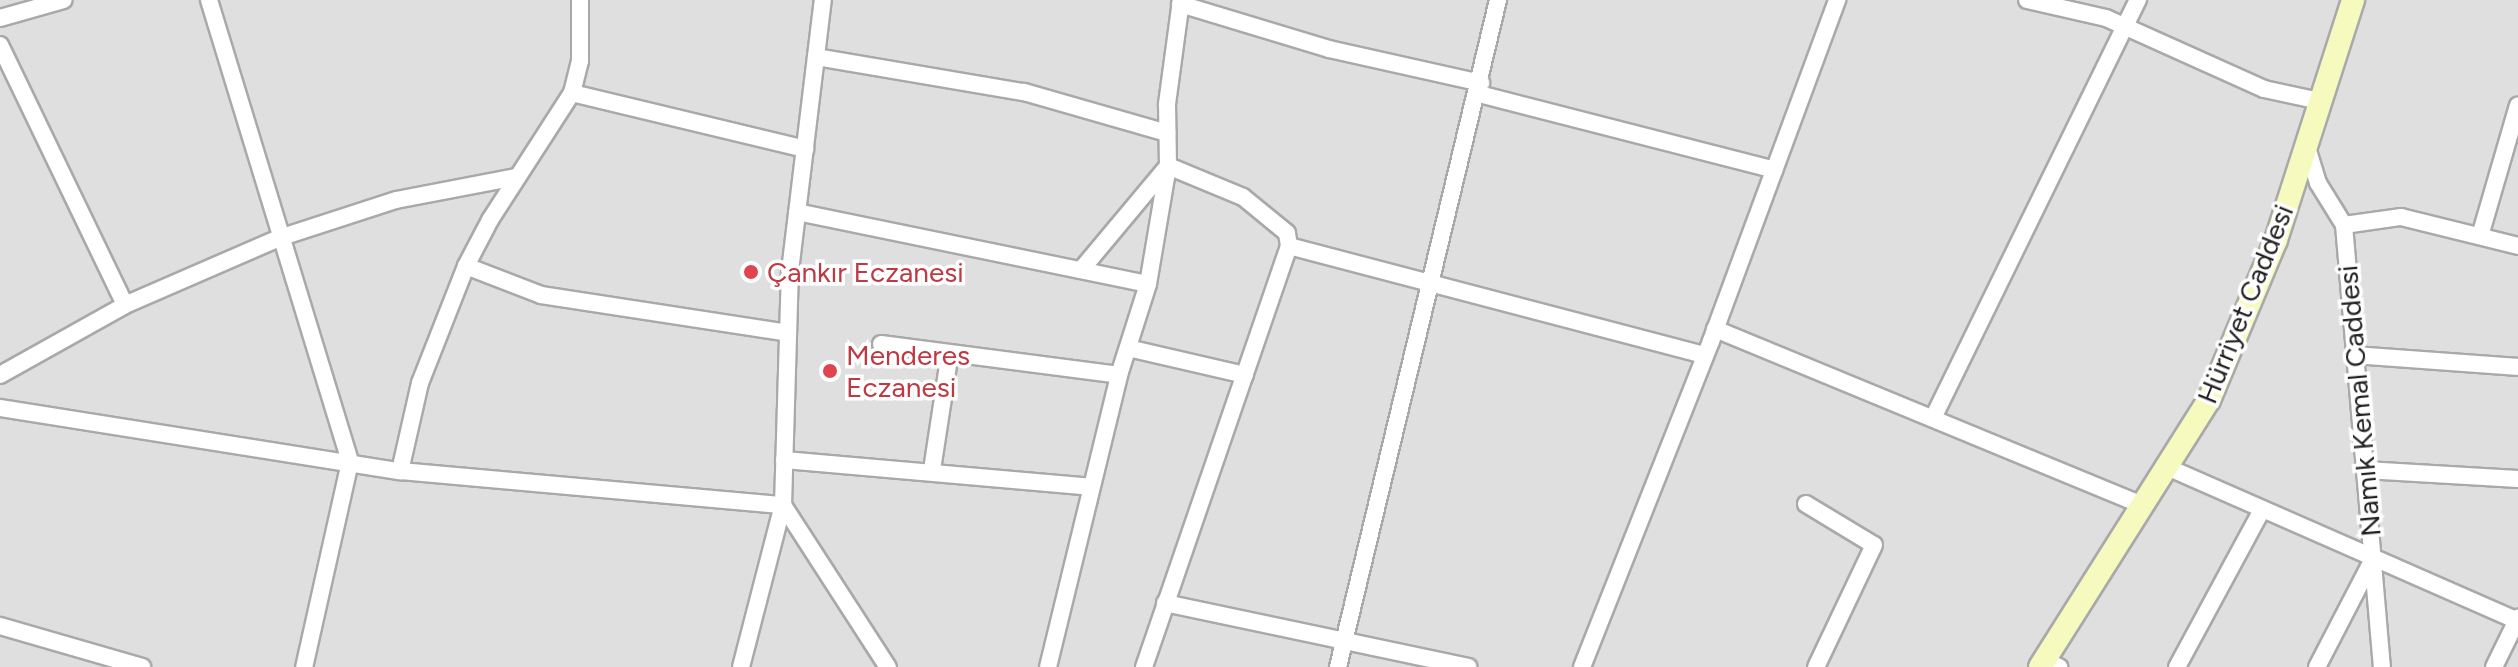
<!DOCTYPE html>
<meta charset="utf-8">
<style>
body{margin:0}
#map{position:relative;width:2518px;height:667px;overflow:hidden;background:#f2efe9;font-family:Figtree,sans-serif}
div>[style]{position:absolute}
.residential>*{inset:0;background:#e0dfdf;transform-origin:0 0}
.roads{filter:drop-shadow(2px 0 #a9a9a9) drop-shadow(-2px 0 #a9a9a9) drop-shadow(0 2px #a9a9a9) drop-shadow(0 -2px #a9a9a9)}
.street>*{height:16px;margin:-8px;padding:0 8px;transform-origin:8px;border-radius:8px;background:#fff}
.secondary>*{height:22px;margin:-11px;padding:0 11px;transform-origin:11px;border-radius:11px;background:#f7fabf}
.dots>*{width:22px;height:22px;translate:-50% -50%;box-sizing:border-box;border:4px solid #fff;border-radius:50%}
span{translate:-50% -50%;white-space:nowrap;text-align:center;line-height:1.15;-webkit-text-stroke:7px #fff;paint-order:stroke}
.health-label{font-size:28px;color:#be3a42}
.left{translate:0 -50%;text-align:left}
.street-label{font-size:28px;color:#222}
</style>
<div id="map">
<div class="residential">
<i style="left:0;top:0;width:2518px;height:667px"></i>
</div>
<div class="roads">
<div class="street">
<i style="left:209px;top:0;width:483px;rotate:73deg"></i>
<i style="left:350px;top:462px;width:210px;rotate:102.6deg"></i>
<i style="left:2027px;top:0;width:81px;rotate:12.8deg"></i>
<i style="left:2106px;top:18px;width:173px;rotate:24.2deg"></i>
<i style="left:2264px;top:89px;width:57px;rotate:12.1deg"></i>
<i style="left:1180px;top:4px;width:156px;rotate:16.8deg"></i>
<i style="left:1329px;top:49px;width:156px;rotate:12.6deg"></i>
<i style="left:0;top:18px;width:66px;rotate:-15.7deg"></i>
<i style="left:0;top:45px;width:288px;rotate:64.3deg"></i>
<i style="left:816px;top:57px;width:211px;rotate:9.6deg"></i>
<i style="left:1024px;top:92px;width:149px;rotate:16deg"></i>
<i style="left:572px;top:93px;width:240px;rotate:13.5deg"></i>
<i style="left:1479px;top:94px;width:305px;rotate:14.4deg"></i>
<i style="left:2306px;top:144px;width:41px;rotate:72.9deg"></i>
<i style="left:2318px;top:183px;width:49px;rotate:58.2deg"></i>
<i style="left:2344px;top:225px;width:444px;rotate:85.1deg"></i>
<i style="left:797px;top:212px;width:358px;rotate:11.6deg"></i>
<i style="left:2344px;top:225px;width:58px;rotate:-8deg"></i>
<i style="left:2401px;top:217px;width:121px;rotate:13.9deg"></i>
<i style="left:2480px;top:236px;width:136px;rotate:-73.8deg"></i>
<i style="left:1289px;top:246px;width:430px;rotate:14.7deg"></i>
<i style="left:466px;top:266px;width:80px;rotate:21.1deg"></i>
<i style="left:541px;top:295px;width:250px;rotate:8.7deg"></i>
<i style="left:1081px;top:270px;width:134px;rotate:-50.1deg"></i>
<i style="left:1715px;top:329px;width:463px;rotate:22.4deg"></i>
<i style="left:881px;top:344px;width:240px;rotate:7.4deg"></i>
<i style="left:1128px;top:348px;width:120px;rotate:13deg"></i>
<i style="left:2355px;top:355px;width:163px;rotate:4.2deg"></i>
<i style="left:0;top:375px;width:143px;rotate:-29.2deg"></i>
<i style="left:125px;top:305px;width:168px;rotate:-23.5deg"></i>
<i style="left:279px;top:238px;width:123px;rotate:-18deg"></i>
<i style="left:396px;top:200px;width:123px;rotate:-10.8deg"></i>
<i style="left:0;top:408px;width:405px;rotate:9deg"></i>
<i style="left:400px;top:471px;width:385px;rotate:5.1deg"></i>
<i style="left:783px;top:505px;width:193px;rotate:57.1deg"></i>
<i style="left:1933px;top:418px;width:466px;rotate:-63.9deg"></i>
<i style="left:784px;top:460px;width:308px;rotate:5deg"></i>
<i style="left:2167px;top:467px;width:383px;rotate:23.7deg"></i>
<i style="left:932px;top:470px;width:118px;rotate:-81.3deg"></i>
<i style="left:2365px;top:470px;width:153px;rotate:3.4deg"></i>
<i style="left:400px;top:471px;width:90px;rotate:-77.2deg"></i>
<i style="left:420px;top:383px;width:126px;rotate:-68.5deg"></i>
<i style="left:466px;top:266px;width:52px;rotate:-62.4deg"></i>
<i style="left:490px;top:220px;width:151px;rotate:-57.2deg"></i>
<i style="left:572px;top:93px;width:33px;rotate:-76deg"></i>
<i style="left:580px;top:61px;width:61px;rotate:-90deg"></i>
<i style="left:1806px;top:504px;width:79px;rotate:31.1deg"></i>
<i style="left:1874px;top:545px;width:135px;rotate:115.4deg"></i>
<i style="left:1165px;top:603px;width:310px;rotate:11.9deg"></i>
<i style="left:0;top:626px;width:148px;rotate:16.1deg"></i>
<i style="left:2044px;top:660px;width:17px;rotate:25deg"></i>
<i style="left:741px;top:667px;width:167px;rotate:-75.5deg"></i>
<i style="left:783px;top:505px;width:234px;rotate:-88.3deg"></i>
<i style="left:790px;top:271px;width:273px;rotate:-83.1deg"></i>
<i style="left:1048px;top:667px;width:301px;rotate:-76.3deg"></i>
<i style="left:1119px;top:375px;width:96px;rotate:-72.3deg"></i>
<i style="left:1148px;top:284px;width:120px;rotate:-80.4deg"></i>
<i style="left:1144px;top:667px;width:445px;rotate:-71deg"></i>
<i style="left:1289px;top:246px;width:13px;rotate:-99deg"></i>
<i style="left:1287px;top:233px;width:57px;rotate:-140.7deg"></i>
<i style="left:1243px;top:197px;width:81px;rotate:-157.5deg"></i>
<i style="left:1168px;top:166px;width:62px;rotate:-90.9deg"></i>
<i style="left:1167px;top:104px;width:105px;rotate:-82.3deg"></i>
<i style="left:1338px;top:667px;width:686px;rotate:-76.51deg"></i>
<i style="left:1582px;top:667px;width:351px;rotate:-68.4deg"></i>
<i style="left:1711px;top:341px;width:364px;rotate:-69.7deg"></i>
<i style="left:2177px;top:667px;width:179px;rotate:-61.6deg"></i>
<i style="left:2317px;top:667px;width:119px;rotate:-62.6deg"></i>
<i style="left:2494px;top:667px;width:55px;rotate:-63.9deg"></i>
</div>
<div class="secondary">
<i style="left:2040px;top:667px;width:316px;rotate:-57.7deg"></i>
<i style="left:2209px;top:400px;width:173px;rotate:-67.3deg"></i>
<i style="left:2276px;top:240px;width:252px;rotate:-72.2deg"></i>
</div>
</div>
<div class="dots">
<i style="left:751px;top:272px;background:#e0444e"></i>
<i style="left:830px;top:371px;background:#e0444e"></i>
</div>
<div class="health-label">
<span class="left" style="left:767px;top:272px">Çankır Eczanesi</span>
<span class="left" style="left:846px;top:371px">Menderes<br>Eczanesi</span>
</div>
<div class="street-label">
<span style="left:2245px;top:304px;rotate:-68deg">Hürriyet Caddesi</span>
<span style="left:2359px;top:401px;rotate:-95deg">Namık Kemal Caddesi</span>
</div>
</div>
